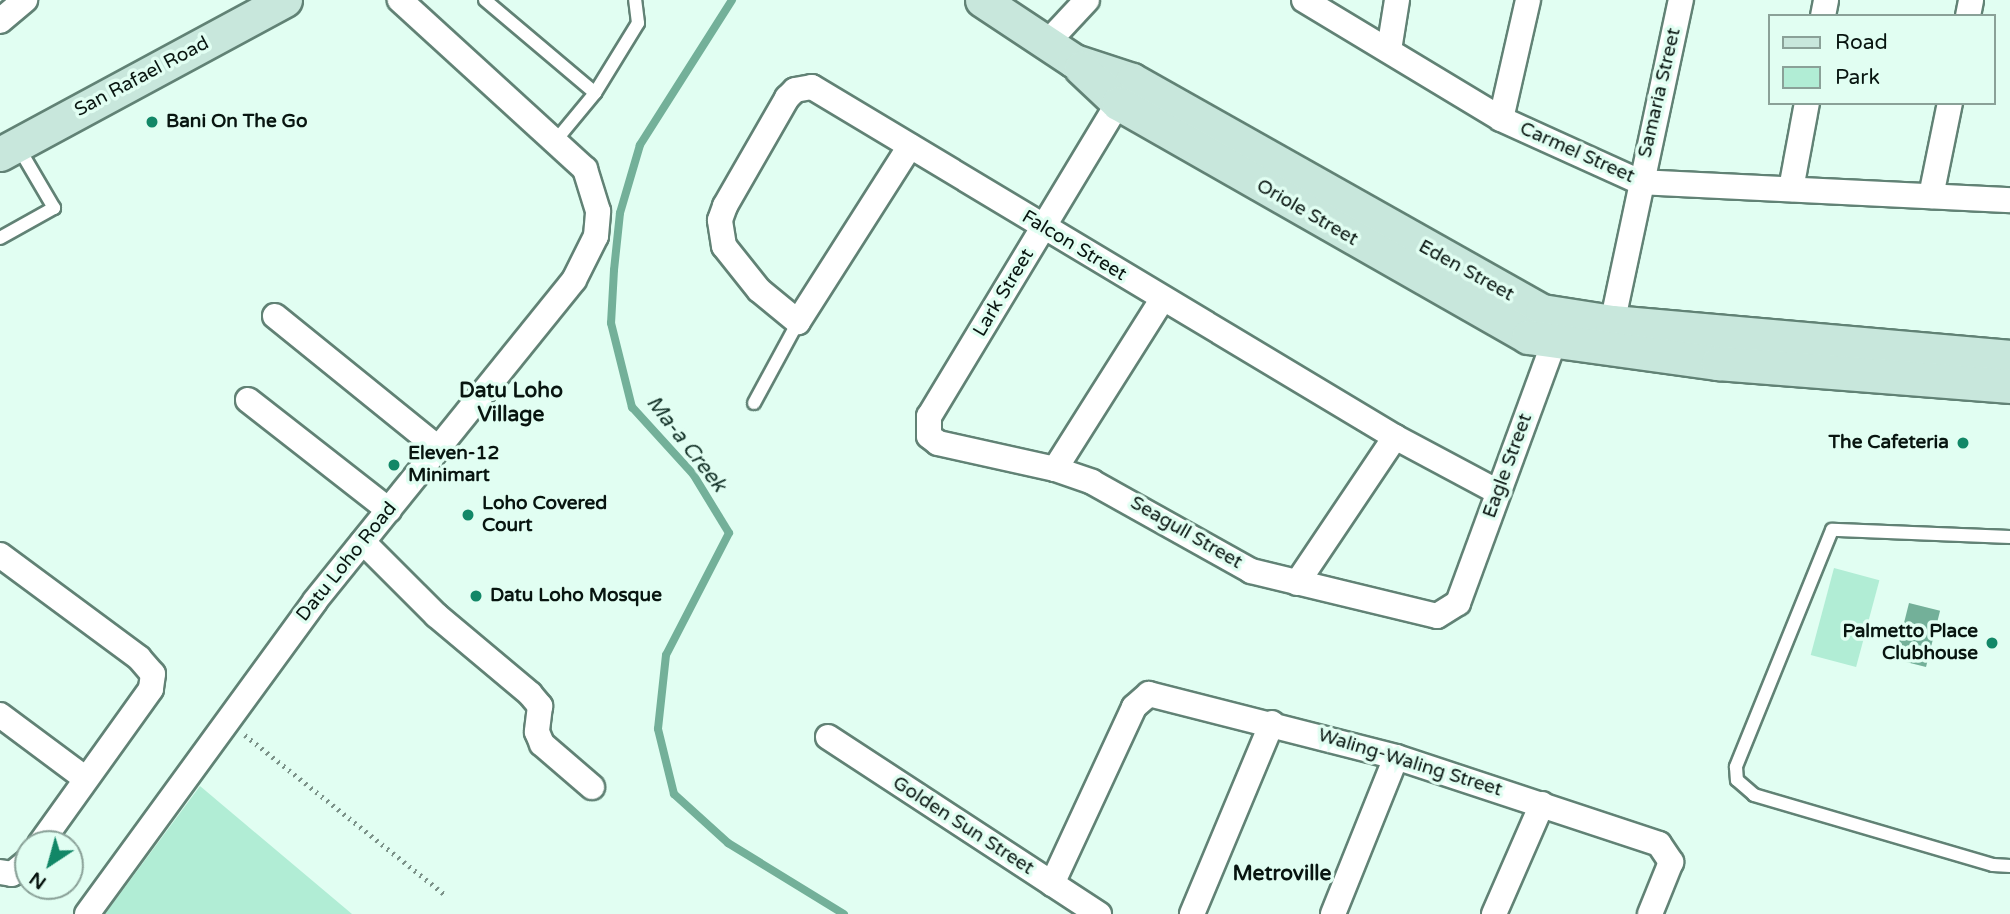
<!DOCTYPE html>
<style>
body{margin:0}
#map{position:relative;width:2010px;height:914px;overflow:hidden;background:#e1fef2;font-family:"Varela Round",sans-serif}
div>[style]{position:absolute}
.green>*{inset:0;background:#b1edd5;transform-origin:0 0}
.water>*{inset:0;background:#73b099;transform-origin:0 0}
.stream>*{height:8px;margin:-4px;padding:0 4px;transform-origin:4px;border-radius:4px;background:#73b099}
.path>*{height:4.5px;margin-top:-2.25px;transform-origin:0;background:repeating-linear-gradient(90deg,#7c9289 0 2px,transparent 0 7px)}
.roads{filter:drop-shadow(2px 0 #618275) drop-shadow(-2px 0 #618275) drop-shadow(0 2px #618275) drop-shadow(0 -2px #618275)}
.lane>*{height:12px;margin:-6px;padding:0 6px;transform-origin:6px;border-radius:6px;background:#fff}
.street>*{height:24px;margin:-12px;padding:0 12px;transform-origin:12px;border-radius:12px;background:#fff}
.secondary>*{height:33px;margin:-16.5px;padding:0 16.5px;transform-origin:16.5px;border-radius:16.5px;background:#c8e7dc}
.dots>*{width:19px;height:19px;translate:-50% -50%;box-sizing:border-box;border:4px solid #e1fef2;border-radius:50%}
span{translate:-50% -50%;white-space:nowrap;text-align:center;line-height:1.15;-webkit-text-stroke:7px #e1fef2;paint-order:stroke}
.street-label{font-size:19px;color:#081510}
.poi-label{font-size:19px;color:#081510;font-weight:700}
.left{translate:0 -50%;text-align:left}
.right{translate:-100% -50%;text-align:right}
.neighbourhood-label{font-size:21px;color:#081510;font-weight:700}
.water-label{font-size:21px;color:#123026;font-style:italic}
.legend{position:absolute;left:1768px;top:14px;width:228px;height:91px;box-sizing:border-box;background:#e1fef2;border:2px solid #8aa198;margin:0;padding:9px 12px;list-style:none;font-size:21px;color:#081510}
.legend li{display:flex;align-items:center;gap:14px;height:35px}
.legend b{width:35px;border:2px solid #8aa198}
.north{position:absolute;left:14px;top:830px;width:70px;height:70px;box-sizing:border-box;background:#e1fef2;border:2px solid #8aa198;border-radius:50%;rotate:216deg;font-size:19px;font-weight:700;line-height:28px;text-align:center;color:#081510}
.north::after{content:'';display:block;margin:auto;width:24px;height:32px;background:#128767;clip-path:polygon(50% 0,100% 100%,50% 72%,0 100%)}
</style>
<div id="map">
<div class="green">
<i style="left:1834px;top:568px;width:47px;height:90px;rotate:15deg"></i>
<i style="clip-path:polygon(200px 786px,352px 914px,105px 914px)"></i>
</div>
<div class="water">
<i style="left:1909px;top:603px;width:32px;height:58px;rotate:14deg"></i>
</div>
<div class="stream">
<i style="left:732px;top:0;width:172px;rotate:122.4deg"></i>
<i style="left:640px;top:145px;width:71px;rotate:106.4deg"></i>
<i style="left:620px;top:213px;width:57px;rotate:96deg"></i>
<i style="left:614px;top:270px;width:53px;rotate:93.2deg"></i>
<i style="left:611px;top:323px;width:87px;rotate:76deg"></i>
<i style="left:632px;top:407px;width:91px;rotate:47.7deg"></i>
<i style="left:693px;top:474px;width:69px;rotate:58.6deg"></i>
<i style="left:729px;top:533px;width:137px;rotate:117.3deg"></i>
<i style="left:666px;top:655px;width:74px;rotate:96.2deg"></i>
<i style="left:658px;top:729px;width:67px;rotate:76.2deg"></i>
<i style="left:674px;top:794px;width:73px;rotate:42.2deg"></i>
<i style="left:728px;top:843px;width:136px;rotate:31.5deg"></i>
</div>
<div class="path">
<i style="left:245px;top:735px;width:255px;rotate:38.6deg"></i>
</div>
<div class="roads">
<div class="lane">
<i style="left:485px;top:0;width:144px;rotate:40.2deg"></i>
<i style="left:557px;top:139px;width:60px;rotate:-50.4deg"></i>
<i style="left:595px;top:93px;width:82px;rotate:-58.4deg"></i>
<i style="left:638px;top:23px;width:23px;rotate:-97deg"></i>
<i style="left:0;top:238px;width:62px;rotate:-29.1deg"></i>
<i style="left:54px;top:208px;width:73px;rotate:-120.4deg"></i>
<i style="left:754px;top:403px;width:92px;rotate:-61.5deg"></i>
<i style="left:2010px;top:537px;width:178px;rotate:-177.7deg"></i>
<i style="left:1832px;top:530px;width:256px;rotate:112.1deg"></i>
<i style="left:1736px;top:767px;width:13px;rotate:86deg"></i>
<i style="left:1737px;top:780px;width:23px;rotate:41deg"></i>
<i style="left:1754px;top:795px;width:249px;rotate:16.3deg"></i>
<i style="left:1993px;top:865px;width:17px;rotate:3deg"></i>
</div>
<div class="street">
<i style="left:1304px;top:0;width:230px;rotate:31.1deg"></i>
<i style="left:1501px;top:119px;width:153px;rotate:24.4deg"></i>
<i style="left:1640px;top:182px;width:370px;rotate:2.8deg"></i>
<i style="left:1823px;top:16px;width:16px;rotate:-79deg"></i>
<i style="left:1968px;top:16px;width:16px;rotate:-79deg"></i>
<i style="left:0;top:21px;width:33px;rotate:-40deg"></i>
<i style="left:1046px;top:44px;width:60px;rotate:-47deg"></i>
<i style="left:1389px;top:50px;width:51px;rotate:-80.9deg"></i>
<i style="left:1126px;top:90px;width:381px;rotate:121.1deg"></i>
<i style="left:929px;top:416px;width:20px;rotate:90deg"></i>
<i style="left:929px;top:436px;width:11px;rotate:38deg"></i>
<i style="left:938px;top:443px;width:120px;rotate:12.5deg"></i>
<i style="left:1055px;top:469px;width:39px;rotate:19deg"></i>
<i style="left:1092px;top:482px;width:182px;rotate:29.2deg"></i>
<i style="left:1251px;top:571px;width:191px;rotate:13.6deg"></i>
<i style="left:1437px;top:616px;width:25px;rotate:-32deg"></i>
<i style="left:1458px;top:603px;width:295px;rotate:-69.8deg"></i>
<i style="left:1501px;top:119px;width:122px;rotate:-77.2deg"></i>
<i style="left:910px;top:146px;width:209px;rotate:122.5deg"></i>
<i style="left:798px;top:322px;width:50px;rotate:-140.6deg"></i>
<i style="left:759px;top:290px;width:56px;rotate:-128.5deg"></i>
<i style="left:724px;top:246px;width:26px;rotate:-99deg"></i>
<i style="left:720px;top:220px;width:15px;rotate:-70deg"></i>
<i style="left:725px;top:206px;width:125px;rotate:-60.1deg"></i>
<i style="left:787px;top:98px;width:11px;rotate:-45deg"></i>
<i style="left:795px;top:90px;width:17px;rotate:-10deg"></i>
<i style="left:812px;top:87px;width:680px;rotate:30.98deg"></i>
<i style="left:1395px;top:437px;width:117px;rotate:28.1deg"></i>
<i style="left:1791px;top:189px;width:87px;rotate:-79.5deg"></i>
<i style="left:1931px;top:196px;width:95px;rotate:-78.5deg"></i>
<i style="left:275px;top:316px;width:211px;rotate:39deg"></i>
<i style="left:1609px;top:338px;width:346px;rotate:-78deg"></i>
<i style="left:248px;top:400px;width:179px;rotate:38deg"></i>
<i style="left:1055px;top:469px;width:200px;rotate:-57.7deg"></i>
<i style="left:363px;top:542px;width:103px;rotate:45deg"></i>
<i style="left:436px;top:615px;width:123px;rotate:40deg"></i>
<i style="left:530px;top:694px;width:16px;rotate:50deg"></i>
<i style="left:540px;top:706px;width:26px;rotate:97deg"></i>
<i style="left:537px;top:732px;width:13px;rotate:67deg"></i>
<i style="left:542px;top:744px;width:66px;rotate:40.7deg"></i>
<i style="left:0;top:555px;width:173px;rotate:36.5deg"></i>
<i style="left:139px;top:658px;width:21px;rotate:49deg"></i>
<i style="left:153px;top:674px;width:15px;rotate:98deg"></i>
<i style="left:151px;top:689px;width:191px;rotate:125.6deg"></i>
<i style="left:1297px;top:583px;width:176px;rotate:-56.1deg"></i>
<i style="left:0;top:715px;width:107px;rotate:36.7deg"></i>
<i style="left:828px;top:737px;width:324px;rotate:33.2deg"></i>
<i style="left:0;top:872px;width:12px;rotate:9deg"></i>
<i style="left:12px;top:874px;width:21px;rotate:-39deg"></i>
<i style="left:1052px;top:884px;width:195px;rotate:-65.1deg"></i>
<i style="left:1134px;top:707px;width:20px;rotate:-41deg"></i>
<i style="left:1149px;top:694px;width:255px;rotate:14.3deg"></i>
<i style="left:1396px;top:757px;width:277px;rotate:18.3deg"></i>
<i style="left:1659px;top:844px;width:22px;rotate:56deg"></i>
<i style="left:1671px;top:862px;width:56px;rotate:112deg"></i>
<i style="left:87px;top:914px;width:387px;rotate:-53.9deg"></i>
<i style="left:315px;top:601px;width:412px;rotate:-51.1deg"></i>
<i style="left:574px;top:280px;width:49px;rotate:-63.4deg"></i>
<i style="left:596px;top:236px;width:25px;rotate:-85deg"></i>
<i style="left:598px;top:211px;width:44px;rotate:-107.2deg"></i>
<i style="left:585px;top:169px;width:251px;rotate:-137.6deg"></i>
<i style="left:1192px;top:914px;width:207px;rotate:-67.3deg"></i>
<i style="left:1333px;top:914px;width:169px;rotate:-68.1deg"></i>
<i style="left:1494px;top:914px;width:120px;rotate:-66.4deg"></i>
</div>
<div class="secondary">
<i style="left:982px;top:0;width:110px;rotate:33.5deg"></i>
<i style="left:1074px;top:61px;width:61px;rotate:18.1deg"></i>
<i style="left:1132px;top:80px;width:471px;rotate:29.4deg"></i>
<i style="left:1542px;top:311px;width:71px;rotate:8.9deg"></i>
<i style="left:1612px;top:322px;width:400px;rotate:5deg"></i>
<i style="left:1081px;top:68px;width:51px;rotate:43.4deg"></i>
<i style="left:1118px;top:103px;width:472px;rotate:29.7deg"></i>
<i style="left:1528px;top:337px;width:192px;rotate:7.8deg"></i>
<i style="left:1718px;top:363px;width:293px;rotate:4.5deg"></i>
<i style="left:0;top:154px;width:324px;rotate:-28.4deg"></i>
</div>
</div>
<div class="dots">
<i style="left:152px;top:122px;background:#128767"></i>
<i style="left:1963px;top:443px;background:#128767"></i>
<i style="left:394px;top:465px;background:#128767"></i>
<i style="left:468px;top:515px;background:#128767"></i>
<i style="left:476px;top:596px;background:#128767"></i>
<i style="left:1992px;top:643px;background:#128767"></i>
</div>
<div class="street-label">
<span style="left:142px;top:77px;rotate:-28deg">San Rafael Road</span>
<span style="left:1660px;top:93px;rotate:-77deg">Samaria Street</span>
<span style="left:1577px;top:153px;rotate:24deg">Carmel Street</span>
<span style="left:1307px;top:213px;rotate:30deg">Oriole Street</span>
<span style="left:1074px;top:246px;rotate:31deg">Falcon Street</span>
<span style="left:1466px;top:271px;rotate:29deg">Eden Street</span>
<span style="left:1004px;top:293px;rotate:-59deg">Lark Street</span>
<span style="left:1508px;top:466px;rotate:-70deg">Eagle Street</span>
<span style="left:1186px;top:533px;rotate:30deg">Seagull Street</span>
<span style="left:347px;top:562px;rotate:-51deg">Datu Loho Road</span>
<span style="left:1410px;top:763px;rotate:17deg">Waling-Waling Street</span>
<span style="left:963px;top:826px;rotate:33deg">Golden Sun Street</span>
</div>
<div class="poi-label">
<span class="left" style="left:166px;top:122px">Bani On The Go</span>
<span class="right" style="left:1949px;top:443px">The Cafeteria</span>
<span class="left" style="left:408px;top:465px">Eleven-12<br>Minimart</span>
<span class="left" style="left:482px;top:515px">Loho Covered<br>Court</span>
<span class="left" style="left:490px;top:596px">Datu Loho Mosque</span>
<span class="right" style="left:1978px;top:643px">Palmetto Place<br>Clubhouse</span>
</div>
<div class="neighbourhood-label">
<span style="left:511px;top:403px">Datu Loho<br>Village</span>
<span style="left:1282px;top:874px">Metroville</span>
</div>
<div class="water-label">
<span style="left:686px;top:444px;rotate:52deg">Ma-a Creek</span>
</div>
<ul class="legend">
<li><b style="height:9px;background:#c8e7dc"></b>Road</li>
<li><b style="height:19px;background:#b1edd5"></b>Park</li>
</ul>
<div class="north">N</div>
</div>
